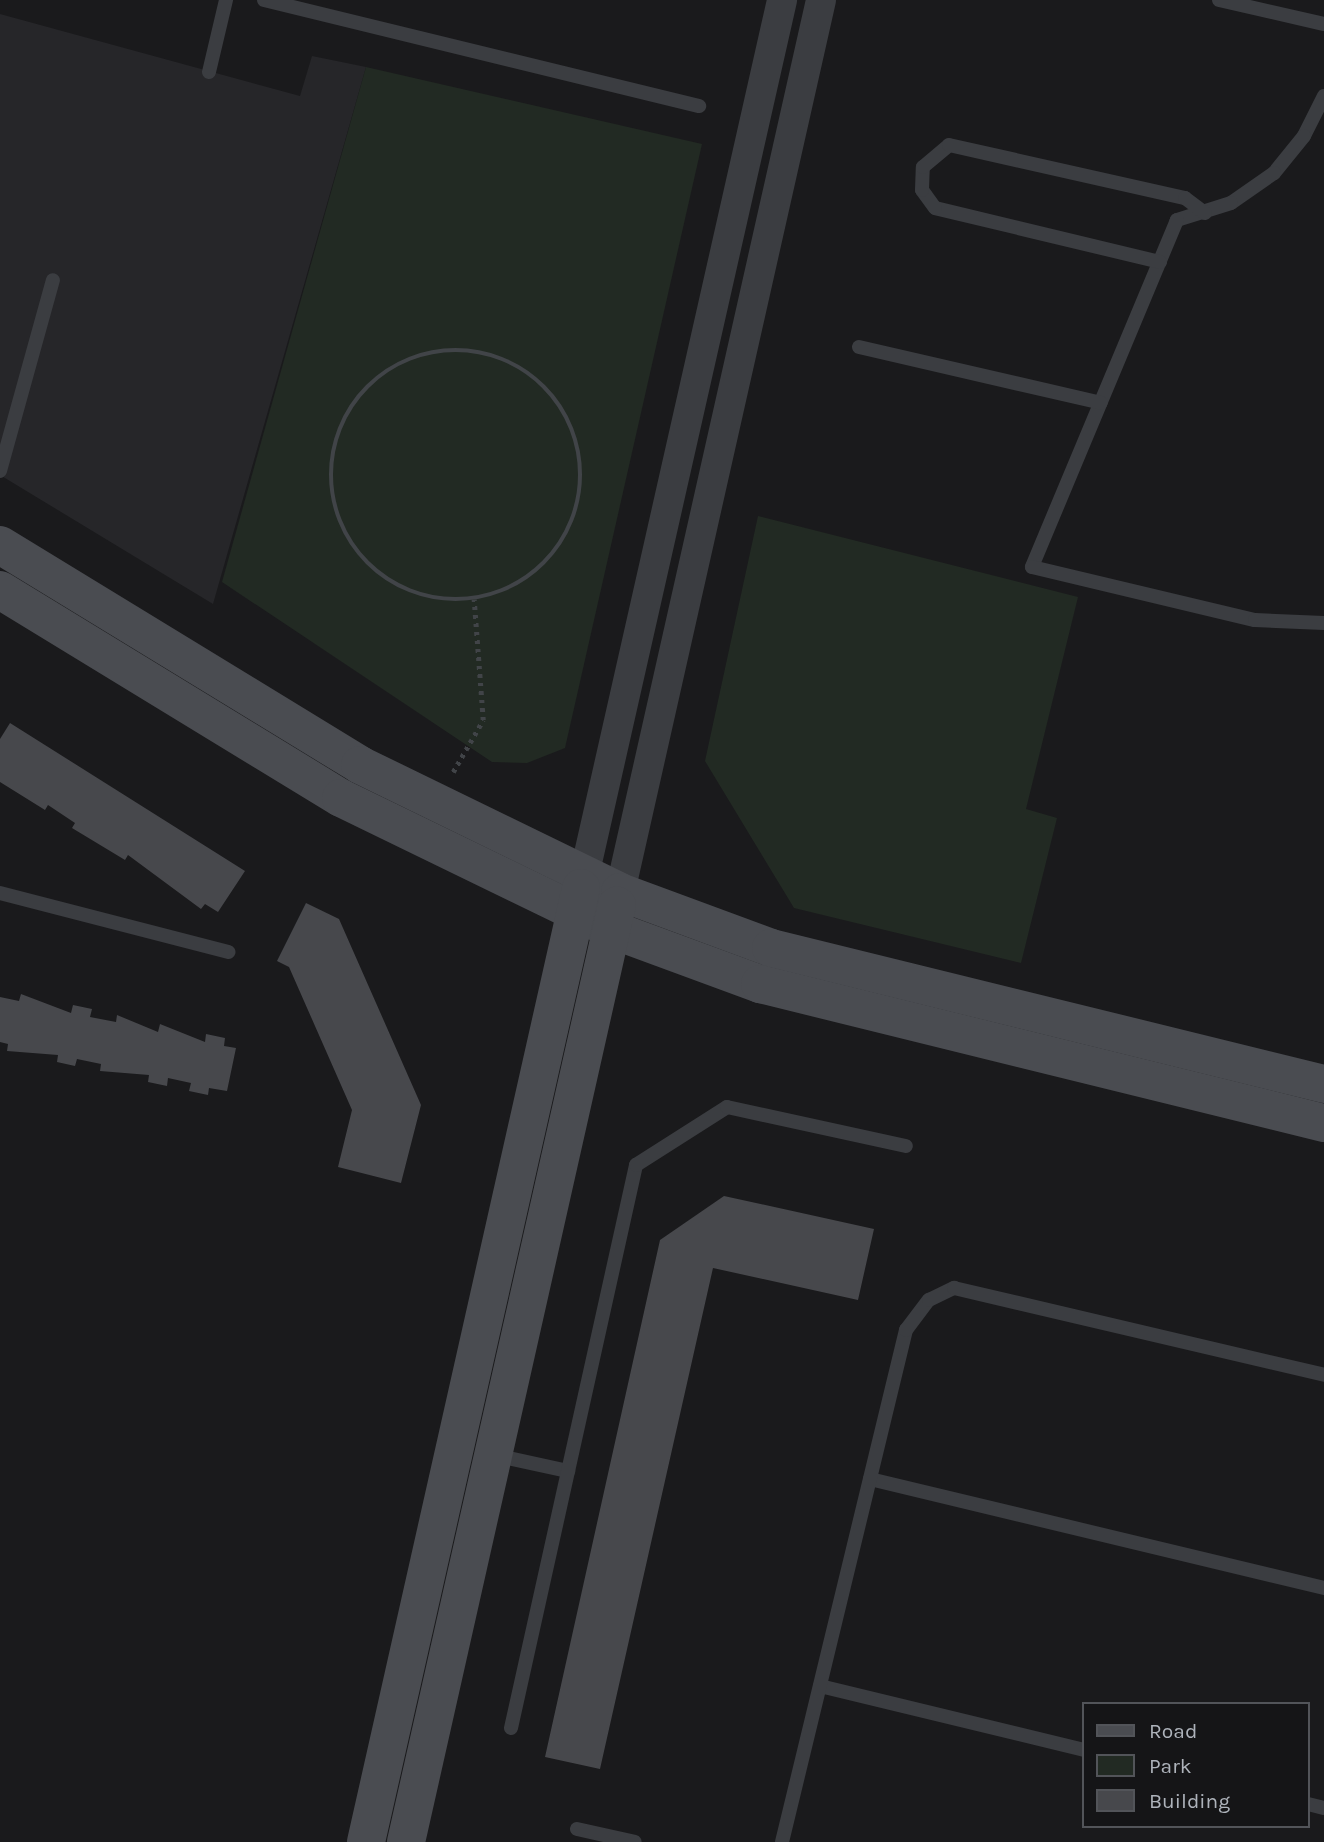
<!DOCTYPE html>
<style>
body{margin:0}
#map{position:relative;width:1324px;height:1842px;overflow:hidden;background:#1a1a1c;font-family:Karla,sans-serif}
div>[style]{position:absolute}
.built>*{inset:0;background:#262629}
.green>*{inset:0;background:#222a23}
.building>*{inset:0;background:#47484c}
.path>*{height:4.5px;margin-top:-2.25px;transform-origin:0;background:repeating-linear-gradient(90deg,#414448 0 3.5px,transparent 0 8.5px)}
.path>.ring{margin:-2.25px;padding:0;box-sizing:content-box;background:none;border:4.5px solid #414448;border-radius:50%}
.lane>*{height:14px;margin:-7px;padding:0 7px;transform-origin:7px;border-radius:7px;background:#3b3d41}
.street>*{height:30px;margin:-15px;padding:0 15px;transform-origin:15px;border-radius:15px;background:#3b3d41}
.secondary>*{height:38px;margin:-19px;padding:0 19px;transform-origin:19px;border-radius:19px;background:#4a4c51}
span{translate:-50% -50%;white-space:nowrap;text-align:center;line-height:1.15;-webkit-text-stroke:5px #151517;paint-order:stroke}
.legend{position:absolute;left:1082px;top:1702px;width:228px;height:126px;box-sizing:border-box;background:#151517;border:2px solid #525459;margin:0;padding:9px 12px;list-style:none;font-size:21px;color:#aeb3bb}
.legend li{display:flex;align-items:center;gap:14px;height:35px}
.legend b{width:35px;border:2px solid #525459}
</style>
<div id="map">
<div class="built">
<i style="clip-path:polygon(0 14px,300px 96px,312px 56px,366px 67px,213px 604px,0 475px)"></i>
</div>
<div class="green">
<i style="clip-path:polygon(366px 67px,702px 144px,565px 748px,527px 763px,492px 762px,222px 582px)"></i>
<i style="clip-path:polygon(758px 516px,1078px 597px,1026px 809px,1057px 818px,1021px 963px,794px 908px,705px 761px)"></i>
</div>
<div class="building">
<i style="clip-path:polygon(10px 723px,245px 871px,218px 912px,205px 904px,201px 909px,128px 855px,125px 860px,72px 828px,75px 823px,48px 805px,45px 810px,0 782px,0 739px)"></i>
<i style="clip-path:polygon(306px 903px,339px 919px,421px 1105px,401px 1183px,338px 1167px,352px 1110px,289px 967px,277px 961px)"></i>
<i style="clip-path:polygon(21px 994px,71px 1013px,73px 1005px,92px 1009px,90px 1017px,116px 1022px,117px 1015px,158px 1032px,160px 1024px,205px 1042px,206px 1034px,225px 1038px,224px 1046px,236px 1048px,227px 1091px,209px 1088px,208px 1095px,189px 1091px,191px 1083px,168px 1078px,167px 1086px,148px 1082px,149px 1075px,100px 1071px,101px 1064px,77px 1059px,75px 1066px,57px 1062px,58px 1055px,7px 1051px,8px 1044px,0 1042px,0 997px,19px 1001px)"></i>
<i style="clip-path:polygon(724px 1196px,874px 1229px,858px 1300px,713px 1268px,600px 1769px,545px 1757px,660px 1240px)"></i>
</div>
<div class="path">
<i class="ring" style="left:331px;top:350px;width:245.5px;height:245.5px"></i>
<i style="left:453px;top:772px;width:60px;rotate:-60deg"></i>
<i style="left:483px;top:720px;width:121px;rotate:-94.3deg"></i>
</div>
<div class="lane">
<i style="left:264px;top:0;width:448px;rotate:13.7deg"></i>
<i style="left:1219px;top:0;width:108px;rotate:12.9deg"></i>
<i style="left:209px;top:72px;width:74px;rotate:-76.7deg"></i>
<i style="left:1324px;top:96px;width:45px;rotate:116.6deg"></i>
<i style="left:1304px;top:136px;width:48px;rotate:129deg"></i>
<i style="left:1274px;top:173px;width:52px;rotate:145.1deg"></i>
<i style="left:1231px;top:203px;width:57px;rotate:162.5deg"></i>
<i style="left:1177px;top:220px;width:376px;rotate:112.7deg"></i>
<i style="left:1032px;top:567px;width:229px;rotate:13.4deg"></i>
<i style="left:1255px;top:620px;width:69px;rotate:2.5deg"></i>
<i style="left:1160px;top:262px;width:231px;rotate:-166.5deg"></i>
<i style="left:935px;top:208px;width:22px;rotate:-126deg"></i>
<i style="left:922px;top:190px;width:23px;rotate:-88deg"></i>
<i style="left:923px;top:167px;width:34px;rotate:-40deg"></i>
<i style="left:949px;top:145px;width:242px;rotate:12.7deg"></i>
<i style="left:1185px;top:198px;width:25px;rotate:37deg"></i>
<i style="left:859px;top:347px;width:248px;rotate:13deg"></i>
<i style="left:0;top:471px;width:198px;rotate:-74.5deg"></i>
<i style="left:0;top:893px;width:236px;rotate:14.5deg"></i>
<i style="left:494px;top:1455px;width:76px;rotate:12.2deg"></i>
<i style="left:870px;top:1479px;width:467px;rotate:13.5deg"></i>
<i style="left:820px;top:1686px;width:272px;rotate:13.6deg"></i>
<i style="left:511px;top:1728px;width:577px;rotate:-77.48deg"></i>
<i style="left:636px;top:1165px;width:108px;rotate:-32.5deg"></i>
<i style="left:727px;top:1107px;width:183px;rotate:12.3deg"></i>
<i style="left:1308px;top:1804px;width:16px;rotate:14deg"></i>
<i style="left:577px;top:1829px;width:59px;rotate:12.6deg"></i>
<i style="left:782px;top:1842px;width:527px;rotate:-76.39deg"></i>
<i style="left:906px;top:1330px;width:38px;rotate:-53deg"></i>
<i style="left:929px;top:1300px;width:28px;rotate:-26deg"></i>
<i style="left:954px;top:1288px;width:380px;rotate:13.2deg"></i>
</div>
<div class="street">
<i style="left:584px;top:876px;width:898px;rotate:-77.26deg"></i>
<i style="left:620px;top:892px;width:914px;rotate:-77.3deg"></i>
</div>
<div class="secondary">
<i style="left:0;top:545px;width:422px;rotate:31.4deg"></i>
<i style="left:360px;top:765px;width:289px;rotate:26deg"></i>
<i style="left:620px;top:892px;width:161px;rotate:20.3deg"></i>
<i style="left:771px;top:948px;width:569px;rotate:13.82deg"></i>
<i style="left:0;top:590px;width:399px;rotate:31.4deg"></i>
<i style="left:341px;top:798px;width:302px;rotate:25.9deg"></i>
<i style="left:613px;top:930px;width:157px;rotate:20.2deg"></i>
<i style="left:760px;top:984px;width:581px;rotate:13.84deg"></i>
<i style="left:366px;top:1842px;width:978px;rotate:-77.3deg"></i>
<i style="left:406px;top:1842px;width:960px;rotate:-77.31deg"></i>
</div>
<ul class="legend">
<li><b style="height:9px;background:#4a4c51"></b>Road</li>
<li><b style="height:19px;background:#222a23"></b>Park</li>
<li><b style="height:19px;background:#47484c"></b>Building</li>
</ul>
</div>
